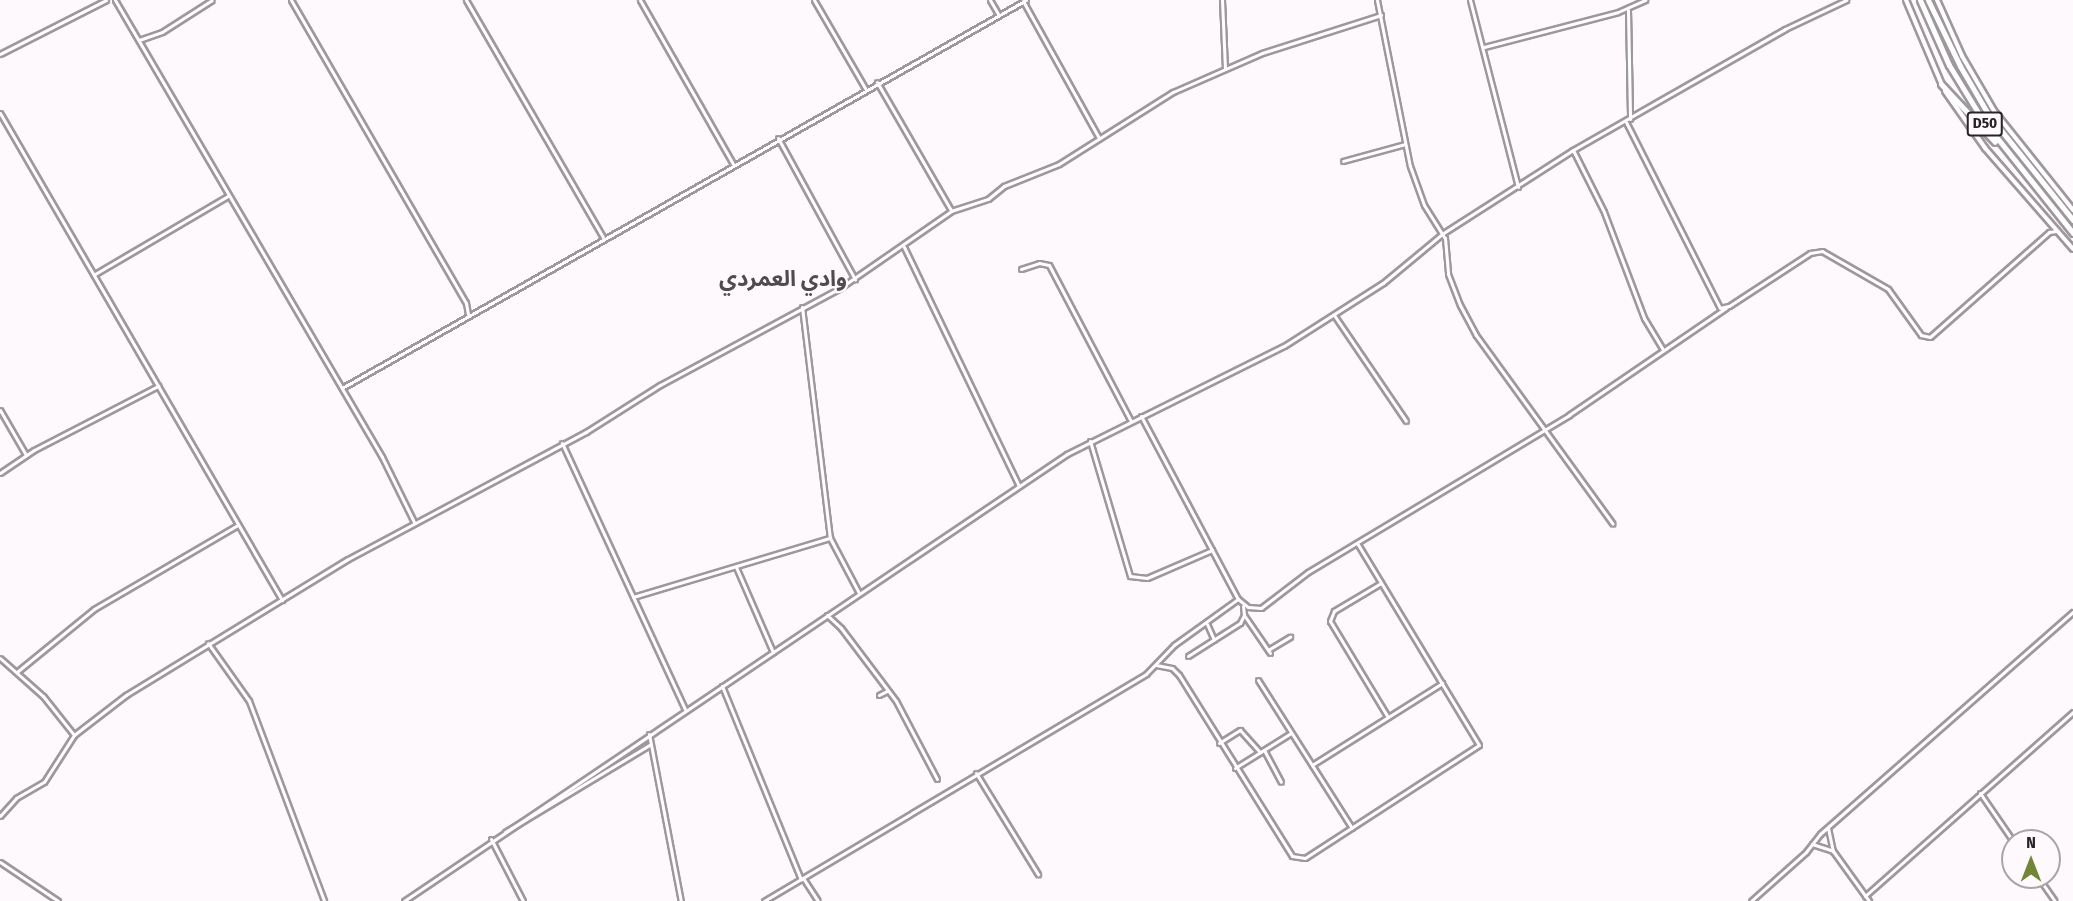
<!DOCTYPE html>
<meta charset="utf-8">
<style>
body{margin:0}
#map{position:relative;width:2073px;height:901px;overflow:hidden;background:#fef9fd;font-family:"Fira Sans Condensed","Noto Sans Arabic",sans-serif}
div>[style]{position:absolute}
.roads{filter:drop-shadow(2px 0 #9e989d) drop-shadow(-2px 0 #9e989d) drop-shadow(0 2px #9e989d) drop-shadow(0 -2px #9e989d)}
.minor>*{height:3px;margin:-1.5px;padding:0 1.5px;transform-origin:1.5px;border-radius:1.5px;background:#fff}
.tertiary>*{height:4px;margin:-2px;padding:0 2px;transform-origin:2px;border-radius:2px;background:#fff}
.primary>*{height:5px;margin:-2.5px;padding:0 2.5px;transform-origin:2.5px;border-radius:2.5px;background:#fff}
span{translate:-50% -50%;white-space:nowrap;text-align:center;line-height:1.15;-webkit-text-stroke:4.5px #fef9fd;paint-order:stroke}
.shield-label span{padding:2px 4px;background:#fef9fd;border:2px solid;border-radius:4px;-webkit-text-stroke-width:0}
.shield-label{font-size:15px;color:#262426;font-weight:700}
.district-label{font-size:22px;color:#504b4f;font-weight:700}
.north{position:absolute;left:2001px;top:829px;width:60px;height:60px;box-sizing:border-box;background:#fef9fd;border:2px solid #a8a4a7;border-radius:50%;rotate:0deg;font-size:16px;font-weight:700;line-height:24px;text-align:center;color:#262426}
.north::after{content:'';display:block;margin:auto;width:21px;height:27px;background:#718638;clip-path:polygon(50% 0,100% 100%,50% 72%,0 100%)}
</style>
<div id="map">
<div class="roads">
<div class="minor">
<i style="left:115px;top:0;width:529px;rotate:59.7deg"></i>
<i style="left:382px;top:457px;width:72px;rotate:63.8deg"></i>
<i style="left:291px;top:0;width:350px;rotate:60deg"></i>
<i style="left:466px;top:303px;width:11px;rotate:80deg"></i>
<i style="left:466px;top:0;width:274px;rotate:60deg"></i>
<i style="left:640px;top:0;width:189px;rotate:60.4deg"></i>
<i style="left:814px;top:0;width:102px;rotate:59.9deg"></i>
<i style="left:990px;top:0;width:16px;rotate:60deg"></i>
<i style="left:1222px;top:0;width:68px;rotate:87.5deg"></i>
<i style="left:1377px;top:0;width:169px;rotate:78.8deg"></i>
<i style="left:1410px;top:166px;width:41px;rotate:70.3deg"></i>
<i style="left:1424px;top:205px;width:39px;rotate:58deg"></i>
<i style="left:1445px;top:238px;width:36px;rotate:85deg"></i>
<i style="left:1448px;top:274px;width:33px;rotate:69deg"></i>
<i style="left:1460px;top:305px;width:34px;rotate:62deg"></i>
<i style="left:1476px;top:335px;width:233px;rotate:54.1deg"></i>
<i style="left:1470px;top:0;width:193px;rotate:75.6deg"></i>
<i style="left:1023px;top:1px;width:157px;rotate:61deg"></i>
<i style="left:1628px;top:10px;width:109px;rotate:88.9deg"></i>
<i style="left:139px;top:40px;width:24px;rotate:-19deg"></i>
<i style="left:162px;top:32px;width:59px;rotate:-32.6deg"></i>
<i style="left:1484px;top:47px;width:138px;rotate:-14.6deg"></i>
<i style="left:1618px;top:12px;width:30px;rotate:-24deg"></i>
<i style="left:0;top:54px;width:119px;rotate:-27deg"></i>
<i style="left:877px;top:82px;width:148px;rotate:60deg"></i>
<i style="left:0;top:113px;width:563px;rotate:59.93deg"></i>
<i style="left:1626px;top:122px;width:208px;rotate:63.2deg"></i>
<i style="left:1720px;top:308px;width:9px;rotate:-13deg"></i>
<i style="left:1729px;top:306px;width:97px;rotate:-33.2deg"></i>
<i style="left:1810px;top:253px;width:12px;rotate:-9deg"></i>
<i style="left:1822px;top:251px;width:76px;rotate:29.9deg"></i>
<i style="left:1888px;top:289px;width:57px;rotate:54.3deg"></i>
<i style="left:1921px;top:335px;width:9px;rotate:13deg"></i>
<i style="left:1930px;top:337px;width:159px;rotate:-41.4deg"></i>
<i style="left:2049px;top:232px;width:7px;rotate:-8deg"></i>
<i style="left:778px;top:138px;width:161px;rotate:61.4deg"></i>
<i style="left:1573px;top:150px;width:69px;rotate:63.4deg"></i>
<i style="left:1604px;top:212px;width:113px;rotate:69.3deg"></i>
<i style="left:1644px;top:318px;width:37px;rotate:59deg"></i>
<i style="left:1343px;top:161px;width:64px;rotate:-15.3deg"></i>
<i style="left:904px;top:247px;width:265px;rotate:64.3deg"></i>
<i style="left:1021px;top:269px;width:19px;rotate:-18deg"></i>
<i style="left:1039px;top:263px;width:10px;rotate:11deg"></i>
<i style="left:1049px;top:265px;width:176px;rotate:62.3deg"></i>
<i style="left:95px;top:274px;width:154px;rotate:-30.4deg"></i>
<i style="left:802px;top:307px;width:233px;rotate:83.1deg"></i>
<i style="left:830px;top:538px;width:62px;rotate:62.2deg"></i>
<i style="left:1334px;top:315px;width:128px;rotate:55.8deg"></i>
<i style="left:342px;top:388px;width:786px;rotate:-29.56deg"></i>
<i style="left:0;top:410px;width:52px;rotate:60deg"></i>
<i style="left:1141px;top:416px;width:207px;rotate:62.1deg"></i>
<i style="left:1238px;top:599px;width:13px;rotate:39deg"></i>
<i style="left:1248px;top:607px;width:13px;rotate:4deg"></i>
<i style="left:1261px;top:608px;width:59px;rotate:-37.5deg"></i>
<i style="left:1308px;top:572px;width:305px;rotate:-31deg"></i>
<i style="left:1569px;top:415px;width:190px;rotate:-34.3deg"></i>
<i style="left:1090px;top:441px;width:141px;rotate:73.5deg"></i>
<i style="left:1130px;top:576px;width:17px;rotate:7deg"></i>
<i style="left:1147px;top:578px;width:71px;rotate:-23.3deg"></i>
<i style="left:562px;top:443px;width:293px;rotate:65.2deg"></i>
<i style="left:0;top:473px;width:41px;rotate:-34.1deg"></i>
<i style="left:34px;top:450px;width:140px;rotate:-27.3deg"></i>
<i style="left:736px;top:567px;width:93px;rotate:66.5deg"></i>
<i style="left:1381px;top:583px;width:55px;rotate:149.2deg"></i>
<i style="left:1334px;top:611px;width:11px;rotate:112deg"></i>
<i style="left:1330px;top:621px;width:112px;rotate:58.9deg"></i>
<i style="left:633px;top:597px;width:206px;rotate:-16.7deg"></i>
<i style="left:827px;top:615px;width:19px;rotate:43deg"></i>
<i style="left:841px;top:628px;width:91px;rotate:53deg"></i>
<i style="left:896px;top:701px;width:88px;rotate:62.3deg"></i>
<i style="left:1244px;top:615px;width:46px;rotate:55.6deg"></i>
<i style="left:1207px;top:624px;width:17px;rotate:66deg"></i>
<i style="left:208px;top:643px;width:71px;rotate:54.7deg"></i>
<i style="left:249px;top:701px;width:214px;rotate:69.4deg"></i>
<i style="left:1268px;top:650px;width:26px;rotate:-31deg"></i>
<i style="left:1188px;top:656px;width:62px;rotate:-32.4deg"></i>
<i style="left:1240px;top:623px;width:9px;rotate:-63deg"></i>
<i style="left:1244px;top:615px;width:9px;rotate:-96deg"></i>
<i style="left:0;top:658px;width:57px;rotate:41.5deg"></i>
<i style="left:43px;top:696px;width:50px;rotate:51.5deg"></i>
<i style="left:1156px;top:665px;width:16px;rotate:11deg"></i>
<i style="left:1172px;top:668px;width:10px;rotate:45deg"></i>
<i style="left:1179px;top:675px;width:213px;rotate:58deg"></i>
<i style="left:1292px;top:856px;width:13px;rotate:9deg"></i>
<i style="left:1305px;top:858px;width:207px;rotate:-33deg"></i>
<i style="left:1479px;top:745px;width:236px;rotate:-121.1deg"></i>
<i style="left:18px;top:671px;width:98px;rotate:-39.2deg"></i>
<i style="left:94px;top:609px;width:167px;rotate:-30.3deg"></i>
<i style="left:1258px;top:680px;width:175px;rotate:57.6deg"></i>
<i style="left:722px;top:686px;width:209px;rotate:67.8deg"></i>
<i style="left:879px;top:695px;width:9px;rotate:-27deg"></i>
<i style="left:649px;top:734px;width:170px;rotate:79.2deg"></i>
<i style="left:1219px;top:743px;width:25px;rotate:-32deg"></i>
<i style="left:1240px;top:730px;width:30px;rotate:48deg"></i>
<i style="left:1264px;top:750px;width:36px;rotate:62deg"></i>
<i style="left:1312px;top:765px;width:154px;rotate:-32.2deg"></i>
<i style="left:1235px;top:768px;width:66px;rotate:-32deg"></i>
<i style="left:976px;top:773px;width:119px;rotate:58.5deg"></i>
<i style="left:1980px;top:793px;width:58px;rotate:55.5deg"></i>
<i style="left:0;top:816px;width:24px;rotate:-48deg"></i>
<i style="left:16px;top:798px;width:32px;rotate:-30deg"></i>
<i style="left:44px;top:782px;width:56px;rotate:-57.4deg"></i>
<i style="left:74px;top:735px;width:66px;rotate:-37.6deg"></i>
<i style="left:126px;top:695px;width:260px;rotate:-31.5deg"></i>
<i style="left:348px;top:559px;width:270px;rotate:-28.1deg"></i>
<i style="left:586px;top:432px;width:88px;rotate:-32.4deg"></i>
<i style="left:660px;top:385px;width:204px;rotate:-28.3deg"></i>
<i style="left:840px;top:288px;width:135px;rotate:-34.7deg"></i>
<i style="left:951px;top:211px;width:39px;rotate:-18deg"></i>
<i style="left:988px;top:199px;width:21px;rotate:-39deg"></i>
<i style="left:1004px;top:186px;width:59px;rotate:-21.8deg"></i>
<i style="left:1059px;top:164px;width:135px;rotate:-32.3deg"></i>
<i style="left:1173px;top:92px;width:97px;rotate:-23.7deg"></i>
<i style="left:1262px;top:53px;width:125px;rotate:-17.7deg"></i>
<i style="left:1828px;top:828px;width:24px;rotate:78deg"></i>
<i style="left:1833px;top:851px;width:62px;rotate:54.2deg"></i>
<i style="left:505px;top:832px;width:170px;rotate:-31.1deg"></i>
<i style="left:491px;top:839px;width:70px;rotate:62.7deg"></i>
<i style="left:1812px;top:844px;width:22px;rotate:18deg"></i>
<i style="left:0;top:862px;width:70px;rotate:33.9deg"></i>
<i style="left:2038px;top:877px;width:29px;rotate:55deg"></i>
<i style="left:803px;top:878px;width:27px;rotate:57deg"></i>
<i style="left:1865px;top:896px;width:278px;rotate:-41.5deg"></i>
<i style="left:404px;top:901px;width:800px;rotate:-33.99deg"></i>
<i style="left:1067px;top:454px;width:242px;rotate:-26.5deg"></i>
<i style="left:1284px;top:346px;width:117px;rotate:-32.5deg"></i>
<i style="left:1383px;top:283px;width:77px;rotate:-39.7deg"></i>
<i style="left:1442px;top:234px;width:156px;rotate:-32.7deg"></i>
<i style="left:1573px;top:150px;width:244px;rotate:-29.7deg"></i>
<i style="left:1785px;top:29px;width:68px;rotate:-25.4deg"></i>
<i style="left:764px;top:901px;width:444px;rotate:-30.7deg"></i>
<i style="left:1146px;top:674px;width:40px;rotate:-46deg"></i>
<i style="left:1174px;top:645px;width:79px;rotate:-35.7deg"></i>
<i style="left:1751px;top:901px;width:74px;rotate:-41.7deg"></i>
<i style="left:1806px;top:852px;width:23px;rotate:-52deg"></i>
<i style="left:1820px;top:834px;width:337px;rotate:-41.3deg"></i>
</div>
<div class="tertiary">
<i style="left:1906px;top:0;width:92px;rotate:67deg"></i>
<i style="left:1937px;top:0;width:61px;rotate:65.9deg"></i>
<i style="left:1962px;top:56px;width:64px;rotate:59.8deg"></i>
<i style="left:1994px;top:111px;width:127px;rotate:51.4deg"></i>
<i style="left:1945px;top:91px;width:70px;rotate:54.9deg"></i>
<i style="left:1985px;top:148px;width:134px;rotate:48.9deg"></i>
</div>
<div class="primary">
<i style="left:1920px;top:0;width:71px;rotate:66deg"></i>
<i style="left:1949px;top:65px;width:63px;rotate:58.6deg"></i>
<i style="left:1982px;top:119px;width:146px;rotate:51.4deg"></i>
<i style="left:1928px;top:0;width:73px;rotate:64.1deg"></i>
<i style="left:1960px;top:66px;width:56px;rotate:59.7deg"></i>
<i style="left:1988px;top:114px;width:136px;rotate:51.3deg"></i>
<i style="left:1941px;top:84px;width:79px;rotate:47deg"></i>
</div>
</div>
<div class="shield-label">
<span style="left:1985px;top:124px">D50</span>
</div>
<div class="district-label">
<span style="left:783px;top:279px">وادي العمردي</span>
</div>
<div class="north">N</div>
</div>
